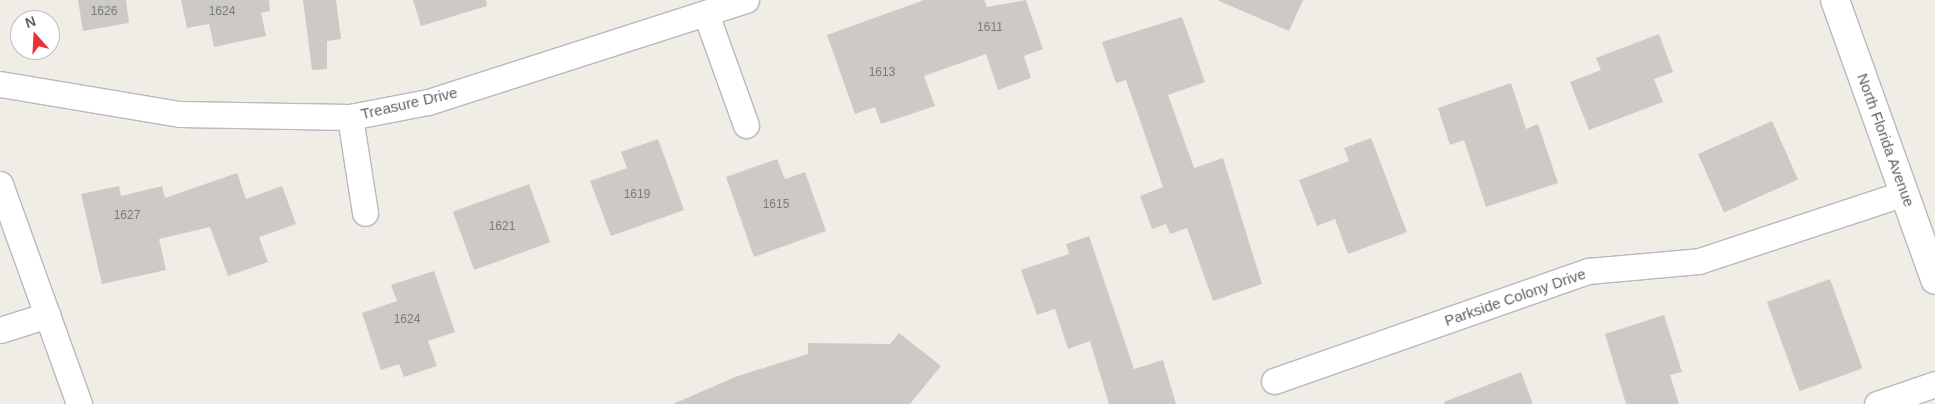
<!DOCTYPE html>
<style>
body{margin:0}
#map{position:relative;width:1935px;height:404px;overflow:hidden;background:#f0ede6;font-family:Arial,sans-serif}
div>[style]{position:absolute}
.building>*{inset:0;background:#cdc9c5;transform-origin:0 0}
.roads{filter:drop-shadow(1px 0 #b6b9bd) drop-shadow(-1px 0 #b6b9bd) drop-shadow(0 1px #b6b9bd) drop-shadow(0 -1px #b6b9bd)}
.minor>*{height:25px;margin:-12.5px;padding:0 12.5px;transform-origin:12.5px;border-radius:12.5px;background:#fff}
.tertiary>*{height:28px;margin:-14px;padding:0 14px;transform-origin:14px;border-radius:14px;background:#fff}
span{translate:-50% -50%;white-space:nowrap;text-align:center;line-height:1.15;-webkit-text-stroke:4.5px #fff;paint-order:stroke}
.number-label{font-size:12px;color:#797c7e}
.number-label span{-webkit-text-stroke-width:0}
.street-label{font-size:15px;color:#5d6266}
.north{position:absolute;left:10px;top:10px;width:50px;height:50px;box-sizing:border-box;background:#fff;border:1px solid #bec0c2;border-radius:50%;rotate:341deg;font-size:14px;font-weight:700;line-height:20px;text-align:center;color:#5d6266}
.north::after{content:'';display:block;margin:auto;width:18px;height:22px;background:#ec3036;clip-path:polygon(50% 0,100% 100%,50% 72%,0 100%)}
</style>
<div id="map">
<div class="building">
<i style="clip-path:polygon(78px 0,126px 0,129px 23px,83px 31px)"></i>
<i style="clip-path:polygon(181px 0,269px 0,270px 11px,261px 13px,266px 36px,214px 47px,209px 24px,187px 28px)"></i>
<i style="clip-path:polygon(303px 0,336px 0,341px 39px,327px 41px,327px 69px,312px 70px)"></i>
<i style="clip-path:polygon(413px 0,486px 0,487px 6px,421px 26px)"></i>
<i style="clip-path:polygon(924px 0,984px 0,987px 7px,1026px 0,1043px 49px,1024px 56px,1031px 78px,998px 90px,986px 54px,924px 76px,935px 106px,881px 124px,875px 107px,855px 114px,827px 35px)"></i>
<i style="clip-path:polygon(1217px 0,1303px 0,1289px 31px)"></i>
<i style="clip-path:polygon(1182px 17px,1205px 82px,1168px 95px,1194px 168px,1223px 158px,1262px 284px,1213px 301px,1187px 228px,1170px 234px,1166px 224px,1152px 229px,1140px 196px,1163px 187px,1126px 80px,1116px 83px,1102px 42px)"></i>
<i style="clip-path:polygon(1659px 34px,1673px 72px,1654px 79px,1663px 102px,1589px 130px,1570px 82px,1601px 70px,1596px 58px)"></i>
<i style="clip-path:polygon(1511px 83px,1526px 129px,1538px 124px,1558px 183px,1486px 207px,1464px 140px,1450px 145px,1438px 108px)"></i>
<i style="left:1772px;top:121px;width:64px;height:81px;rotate:66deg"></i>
<i style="clip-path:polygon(1371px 138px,1407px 232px,1348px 254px,1335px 219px,1317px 226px,1299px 180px,1349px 161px,1344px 148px)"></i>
<i style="clip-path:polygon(658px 139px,684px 210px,611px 236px,590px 181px,627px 168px,621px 152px)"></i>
<i style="clip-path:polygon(777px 159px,785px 179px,805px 172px,826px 231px,754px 257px,726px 177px)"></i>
<i style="clip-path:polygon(237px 173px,246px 199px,282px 186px,296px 224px,259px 237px,268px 262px,228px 276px,210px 227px,159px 239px,166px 270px,102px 284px,81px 194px,119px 186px,121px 196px,162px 186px,165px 198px)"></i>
<i style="left:529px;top:184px;width:62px;height:81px;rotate:70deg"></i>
<i style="clip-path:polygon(1089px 236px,1134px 369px,1163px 360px,1176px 404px,1109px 404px,1090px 341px,1068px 349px,1055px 309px,1037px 315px,1021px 270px,1069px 254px,1066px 244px)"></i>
<i style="clip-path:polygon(434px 271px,455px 332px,428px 341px,437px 366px,404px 377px,399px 364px,381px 370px,362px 313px,397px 301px,391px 285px)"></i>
<i style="left:1830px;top:279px;width:95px;height:67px;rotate:70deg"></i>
<i style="clip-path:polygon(1664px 315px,1682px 372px,1670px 375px,1679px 404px,1626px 404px,1605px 334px)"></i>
<i style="clip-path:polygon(899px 333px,941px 366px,910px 404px,673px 404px,735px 377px,808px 354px,808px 343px,890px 344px)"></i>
<i style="clip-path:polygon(1521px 372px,1533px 404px,1444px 404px,1444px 402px)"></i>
</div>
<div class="roads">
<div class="minor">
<i style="left:706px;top:14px;width:118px;rotate:70.2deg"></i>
<i style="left:0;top:84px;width:182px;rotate:9.5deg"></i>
<i style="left:180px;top:114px;width:170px;rotate:1deg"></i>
<i style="left:350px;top:117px;width:79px;rotate:-10.9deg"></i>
<i style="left:428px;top:102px;width:334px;rotate:-17.8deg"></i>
<i style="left:350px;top:117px;width:97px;rotate:81.1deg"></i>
<i style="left:0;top:184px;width:234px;rotate:70.2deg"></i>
<i style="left:0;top:330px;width:50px;rotate:-17.4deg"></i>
<i style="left:1274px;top:381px;width:333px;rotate:-19.3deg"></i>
<i style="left:1588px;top:271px;width:111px;rotate:-5.1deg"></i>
<i style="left:1699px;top:261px;width:217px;rotate:-18.3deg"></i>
<i style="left:1877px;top:404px;width:61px;rotate:-19deg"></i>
</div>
<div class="tertiary">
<i style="left:1835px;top:0;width:297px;rotate:70.3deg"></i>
</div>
</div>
<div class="number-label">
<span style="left:104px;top:12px">1626</span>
<span style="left:222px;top:12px">1624</span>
<span style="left:990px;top:28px">1611</span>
<span style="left:882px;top:73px">1613</span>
<span style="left:637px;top:195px">1619</span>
<span style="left:776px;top:205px">1615</span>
<span style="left:127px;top:216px">1627</span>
<span style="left:502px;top:227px">1621</span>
<span style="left:407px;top:320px">1624</span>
</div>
<div class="street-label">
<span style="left:409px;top:103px;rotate:-13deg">Treasure Drive</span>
<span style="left:1886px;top:140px;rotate:70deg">North Florida Avenue</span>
<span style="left:1515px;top:297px;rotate:-19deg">Parkside Colony Drive</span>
</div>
<div class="north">N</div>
</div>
